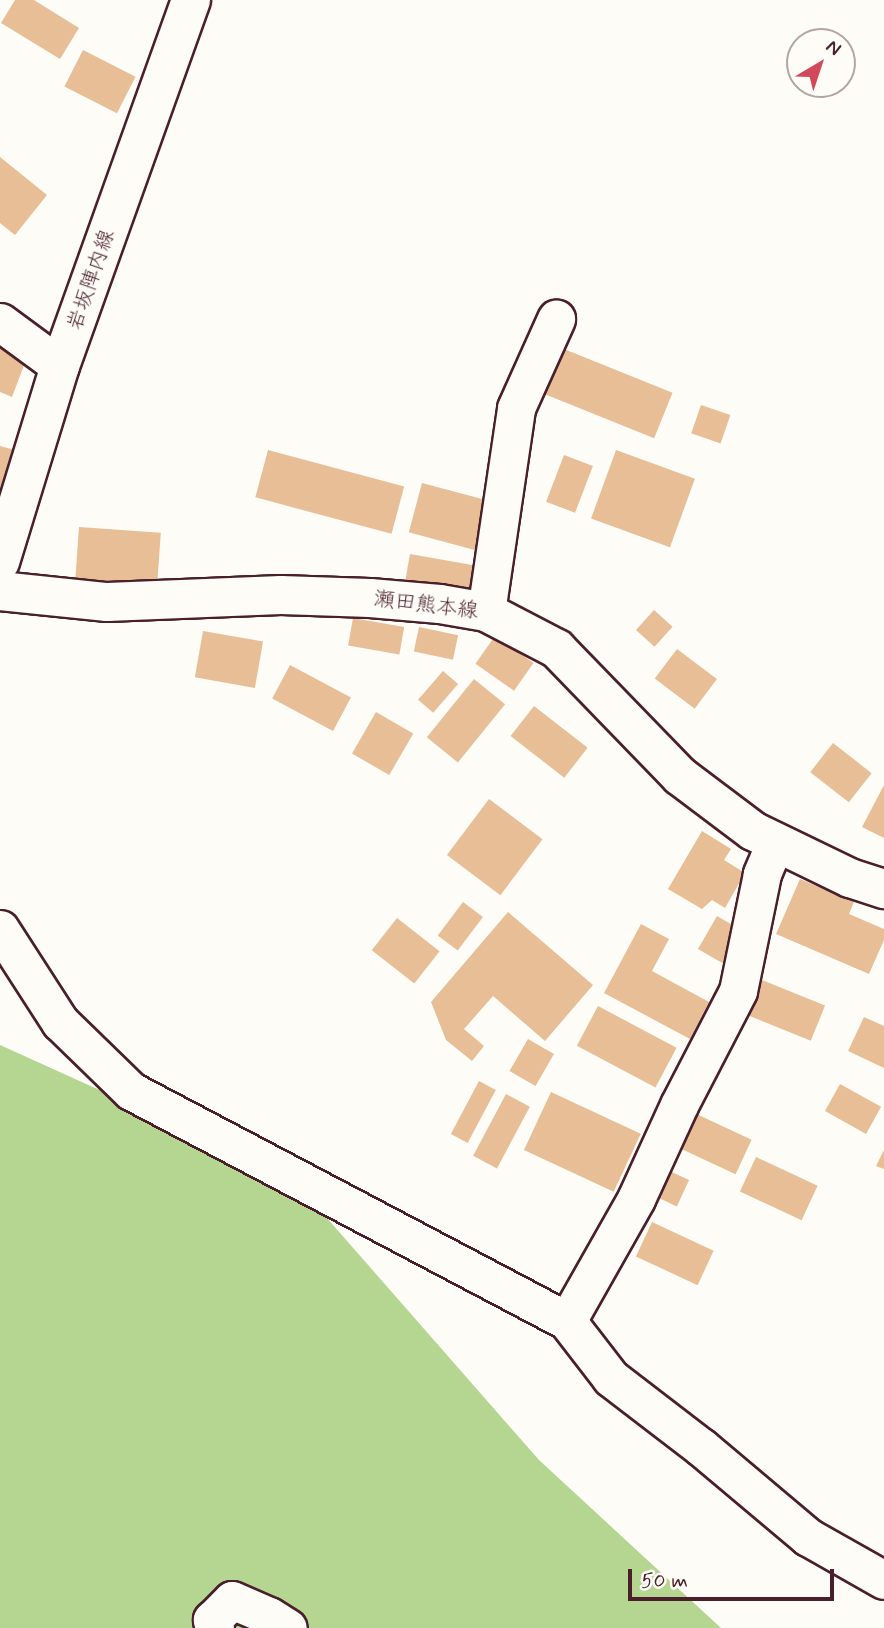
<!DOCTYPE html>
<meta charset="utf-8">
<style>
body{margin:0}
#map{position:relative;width:884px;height:1628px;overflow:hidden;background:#fdfcf7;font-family:Mynerve,"Klee One",sans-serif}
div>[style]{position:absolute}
.green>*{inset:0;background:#b4d690}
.building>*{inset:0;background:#e8be97;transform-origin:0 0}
.roads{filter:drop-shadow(2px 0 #4a1f2b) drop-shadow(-2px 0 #4a1f2b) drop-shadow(0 2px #4a1f2b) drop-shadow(0 -2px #4a1f2b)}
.minor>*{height:37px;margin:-18.5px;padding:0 18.5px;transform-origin:18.5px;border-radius:18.5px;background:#fdfcf7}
.major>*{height:38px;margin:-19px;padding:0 19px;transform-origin:19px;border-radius:19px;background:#fdfcf7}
span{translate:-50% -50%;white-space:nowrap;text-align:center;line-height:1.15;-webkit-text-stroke:5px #fdfcf7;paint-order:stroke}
.street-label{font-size:21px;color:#4a1f2b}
.north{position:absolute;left:786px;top:28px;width:70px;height:70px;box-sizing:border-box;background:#fdfcf7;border:2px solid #b5a4a5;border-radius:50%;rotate:39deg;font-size:19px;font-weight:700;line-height:28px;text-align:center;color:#4a1f2b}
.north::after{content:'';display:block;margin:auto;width:24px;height:32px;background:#d1495b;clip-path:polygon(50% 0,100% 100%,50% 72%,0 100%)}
.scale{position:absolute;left:628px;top:1569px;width:206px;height:32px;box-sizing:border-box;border:4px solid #4a1f2b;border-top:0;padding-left:9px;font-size:21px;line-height:24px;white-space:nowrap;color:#4a1f2b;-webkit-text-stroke:5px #fdfcf7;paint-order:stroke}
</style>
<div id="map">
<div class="green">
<i style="clip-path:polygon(0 1045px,157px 1116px,319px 1209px,539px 1460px,721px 1628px,0 1628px)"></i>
</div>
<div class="building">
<i style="clip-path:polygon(15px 0,34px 0,79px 28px,60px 59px,1px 23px)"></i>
<i style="left:83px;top:50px;width:59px;height:41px;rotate:27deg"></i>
<i style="clip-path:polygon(0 157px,47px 195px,15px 235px,0 223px)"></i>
<i style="clip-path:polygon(0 335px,31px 347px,12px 397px,0 392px)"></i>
<i style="left:564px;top:349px;width:117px;height:49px;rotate:22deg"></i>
<i style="left:701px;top:405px;width:31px;height:30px;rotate:19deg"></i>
<i style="clip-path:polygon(0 446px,15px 450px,1px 496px,0 496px)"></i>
<i style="left:268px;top:450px;width:141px;height:49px;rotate:15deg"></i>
<i style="left:616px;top:450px;width:84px;height:73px;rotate:20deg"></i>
<i style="left:564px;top:455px;width:31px;height:50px;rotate:21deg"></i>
<i style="left:422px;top:483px;width:70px;height:51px;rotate:15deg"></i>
<i style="left:79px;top:527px;width:82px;height:52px;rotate:4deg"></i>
<i style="left:410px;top:554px;width:73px;height:36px;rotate:10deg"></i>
<i style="left:654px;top:610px;width:25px;height:27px;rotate:42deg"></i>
<i style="left:353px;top:618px;width:52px;height:28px;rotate:10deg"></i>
<i style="left:419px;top:627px;width:40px;height:25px;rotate:12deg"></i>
<i style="left:203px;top:631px;width:61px;height:47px;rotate:10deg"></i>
<i style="left:495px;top:636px;width:47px;height:34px;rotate:35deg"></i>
<i style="left:677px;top:649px;width:50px;height:37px;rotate:37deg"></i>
<i style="left:290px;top:665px;width:69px;height:38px;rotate:28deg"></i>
<i style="left:443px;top:671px;width:20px;height:38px;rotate:41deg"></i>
<i style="left:474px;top:679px;width:40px;height:75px;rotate:39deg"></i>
<i style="left:534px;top:706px;width:68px;height:38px;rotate:38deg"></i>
<i style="left:376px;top:712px;width:43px;height:48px;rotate:30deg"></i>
<i style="left:833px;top:743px;width:49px;height:37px;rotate:38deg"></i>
<i style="clip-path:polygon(884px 785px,884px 838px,862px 827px)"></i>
<i style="left:489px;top:799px;width:67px;height:70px;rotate:37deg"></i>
<i style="clip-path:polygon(702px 831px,731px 849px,724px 860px,745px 873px,725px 908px,712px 900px,702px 909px,668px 889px)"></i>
<i style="clip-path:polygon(800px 879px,854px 902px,849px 914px,884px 929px,884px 940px,869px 974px,776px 934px)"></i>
<i style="left:463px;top:902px;width:25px;height:42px;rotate:37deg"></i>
<i style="clip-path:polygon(508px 912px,593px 985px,545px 1041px,493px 996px,464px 1029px,484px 1046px,472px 1061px,446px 1040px,431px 1002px)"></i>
<i style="left:717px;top:916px;width:28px;height:38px;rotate:30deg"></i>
<i style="left:397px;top:918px;width:54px;height:41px;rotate:38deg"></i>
<i style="clip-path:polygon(641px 924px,669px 939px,652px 971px,709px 1002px,690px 1039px,604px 993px)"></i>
<i style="left:762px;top:980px;width:68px;height:38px;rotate:22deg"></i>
<i style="left:598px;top:1006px;width:89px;height:45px;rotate:28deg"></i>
<i style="clip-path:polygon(864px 1017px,884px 1026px,884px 1068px,848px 1051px)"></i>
<i style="left:528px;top:1039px;width:30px;height:37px;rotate:30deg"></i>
<i style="left:479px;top:1081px;width:19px;height:60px;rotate:28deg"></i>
<i style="left:840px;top:1084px;width:47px;height:31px;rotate:29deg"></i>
<i style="left:551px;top:1092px;width:99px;height:64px;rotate:25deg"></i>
<i style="left:506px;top:1094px;width:27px;height:70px;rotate:28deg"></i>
<i style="left:690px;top:1111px;width:68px;height:38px;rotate:25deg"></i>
<i style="clip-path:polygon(884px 1150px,884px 1169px,876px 1166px)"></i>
<i style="left:756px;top:1157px;width:68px;height:38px;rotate:25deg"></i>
<i style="left:661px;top:1167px;width:31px;height:29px;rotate:25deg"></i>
<i style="left:652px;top:1222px;width:68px;height:38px;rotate:25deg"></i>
</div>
<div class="roads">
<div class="minor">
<i style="left:0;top:322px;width:74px;rotate:36.3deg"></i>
<i style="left:486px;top:612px;width:206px;rotate:-81.6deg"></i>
<i style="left:516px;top:408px;width:98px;rotate:-65.8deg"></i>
<i style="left:775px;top:843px;width:34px;rotate:113deg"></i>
<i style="left:762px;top:874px;width:119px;rotate:101.6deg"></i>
<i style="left:738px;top:991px;width:128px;rotate:117.4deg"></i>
<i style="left:679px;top:1105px;width:103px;rotate:114.6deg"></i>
<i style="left:636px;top:1199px;width:140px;rotate:119.5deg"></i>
<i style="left:567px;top:1321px;width:72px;rotate:52.3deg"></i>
<i style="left:611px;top:1378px;width:113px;rotate:37.5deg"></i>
<i style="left:701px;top:1447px;width:140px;rotate:40.1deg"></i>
<i style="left:808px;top:1537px;width:87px;rotate:29.5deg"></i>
<i style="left:0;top:929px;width:111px;rotate:57.2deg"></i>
<i style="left:60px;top:1022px;width:99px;rotate:44.2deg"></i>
<i style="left:131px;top:1091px;width:493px;rotate:27.8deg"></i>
<i style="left:215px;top:1628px;width:9px;rotate:-111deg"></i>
<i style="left:212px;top:1620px;width:28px;rotate:-45deg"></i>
<i style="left:232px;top:1600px;width:40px;rotate:23.4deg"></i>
<i style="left:269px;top:1616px;width:22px;rotate:32deg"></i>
</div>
<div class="major">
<i style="left:0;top:562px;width:205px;rotate:-73deg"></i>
<i style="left:60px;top:366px;width:389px;rotate:-70.3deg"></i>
<i style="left:0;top:591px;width:108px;rotate:5.9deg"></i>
<i style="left:107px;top:602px;width:174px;rotate:-2.3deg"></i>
<i style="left:281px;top:595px;width:89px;rotate:1.9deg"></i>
<i style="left:370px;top:598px;width:70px;rotate:4.9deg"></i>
<i style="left:440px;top:604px;width:47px;rotate:9.9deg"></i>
<i style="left:486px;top:612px;width:80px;rotate:27.5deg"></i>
<i style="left:557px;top:649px;width:177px;rotate:45.9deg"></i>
<i style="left:680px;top:776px;width:91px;rotate:37deg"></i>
<i style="left:753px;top:831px;width:108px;rotate:25.9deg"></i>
<i style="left:850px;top:878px;width:36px;rotate:18deg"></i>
</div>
</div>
<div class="street-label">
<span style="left:91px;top:280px;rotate:-71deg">岩坂陣内線</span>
<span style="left:426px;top:605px;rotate:7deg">瀬田熊本線</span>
</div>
<div class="north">N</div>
<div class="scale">50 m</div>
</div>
